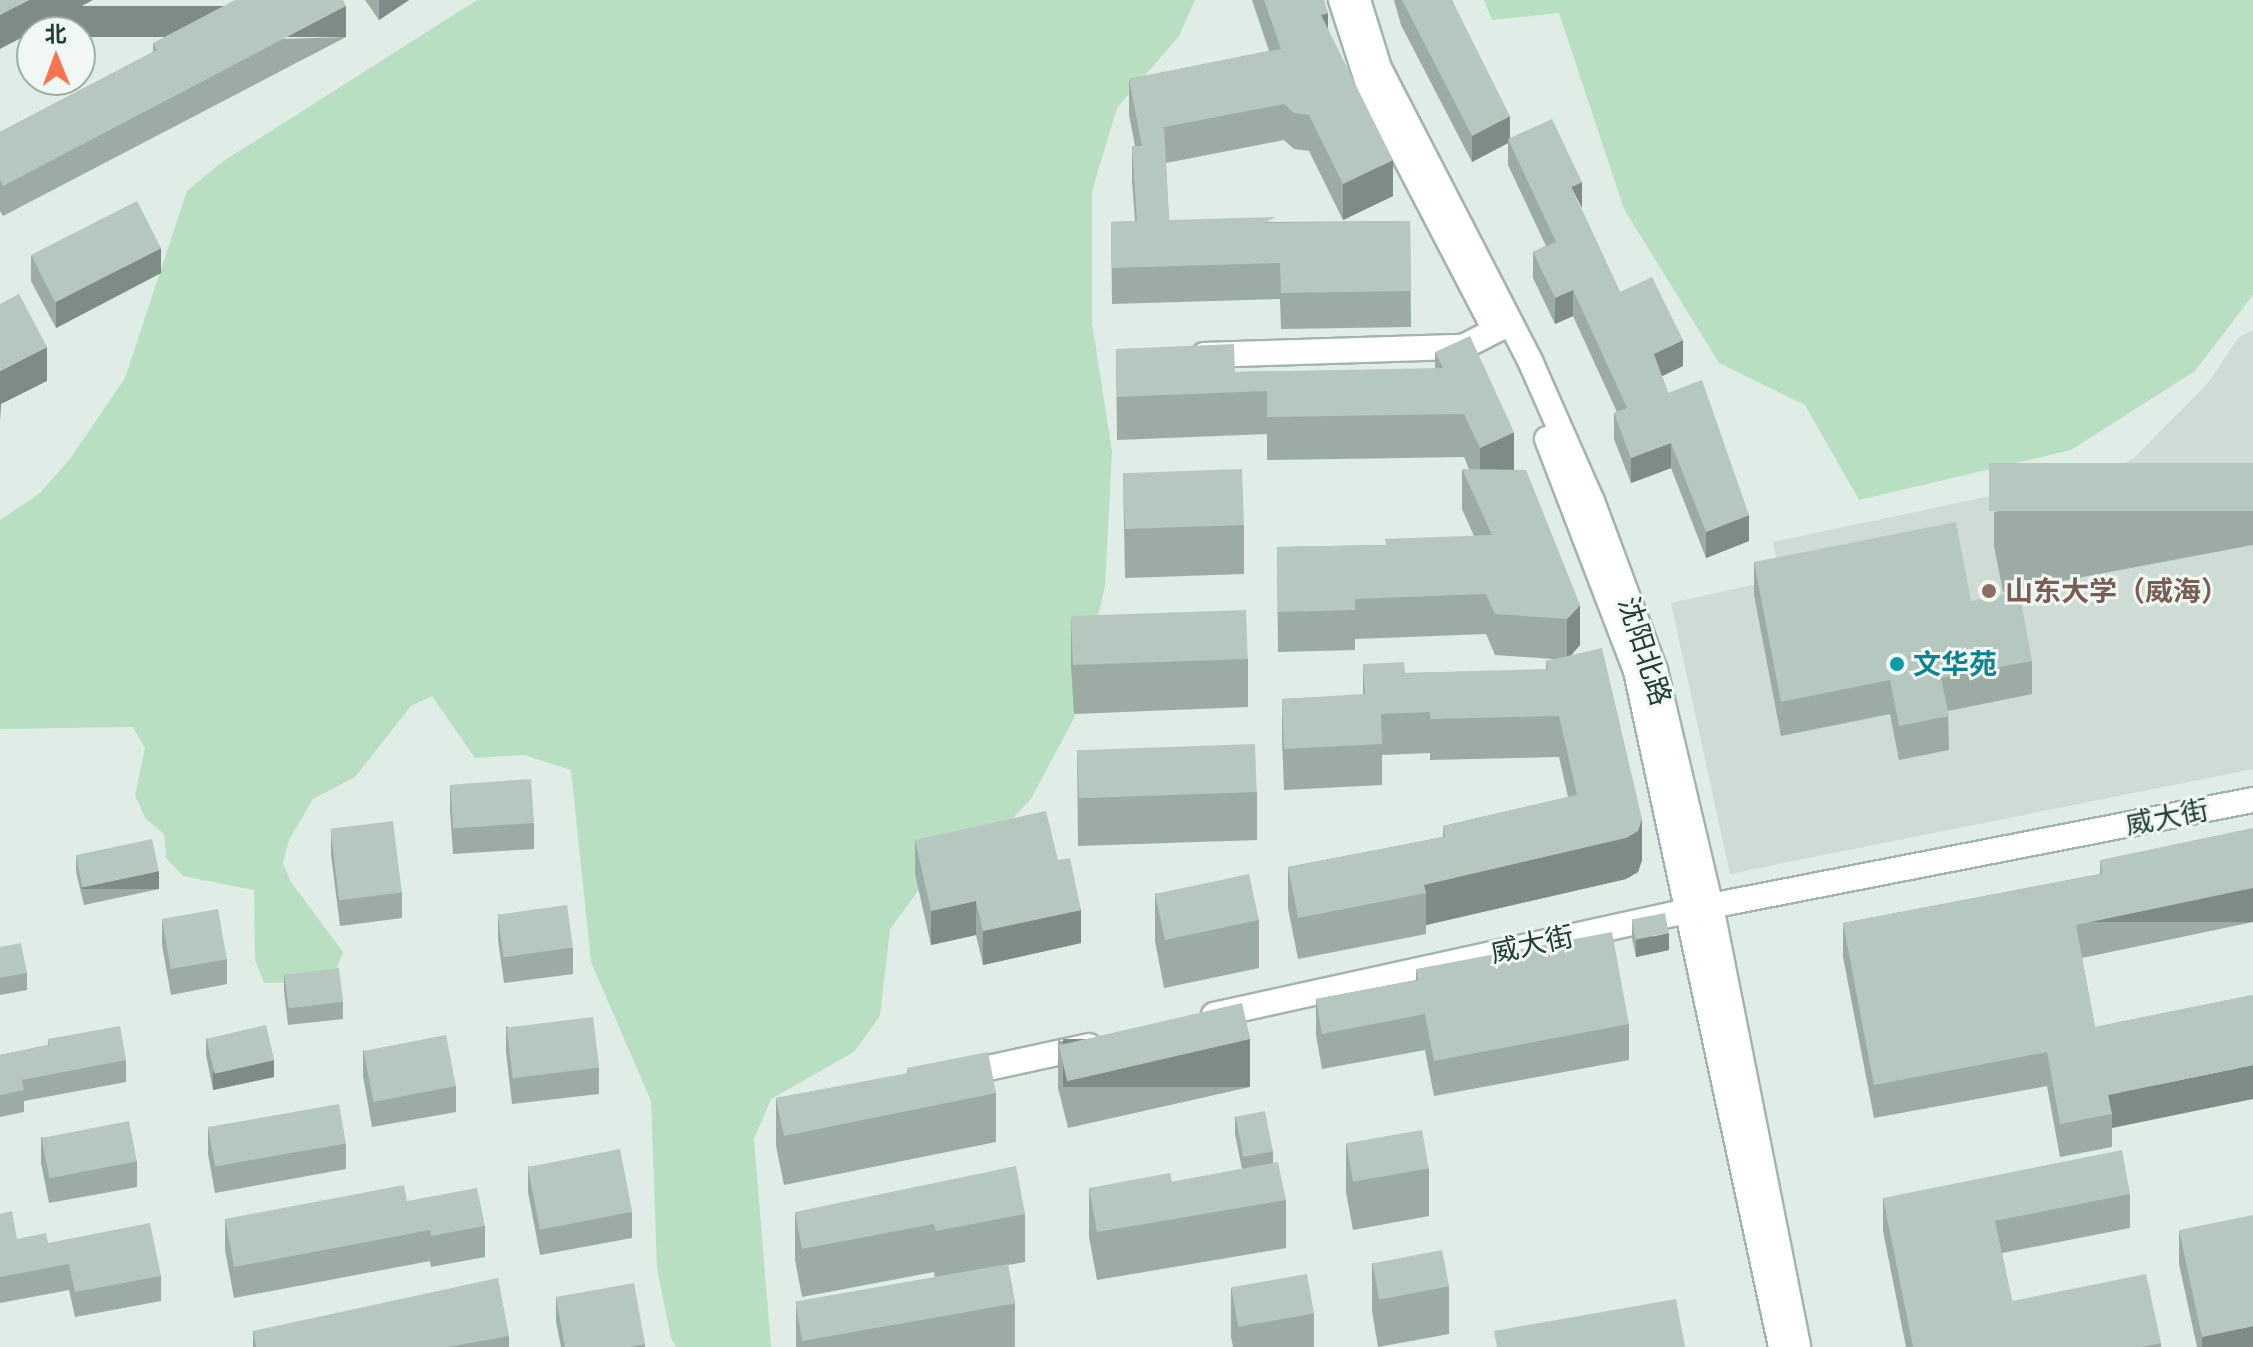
<!DOCTYPE html>
<meta charset="utf-8">
<style>
body{margin:0}
#map{position:relative;width:2253px;height:1347px;overflow:hidden;background:#e0ece6;font-family:"Asap Condensed","Noto Sans SC",sans-serif}
div>[style]{position:absolute}
.built>*{inset:0;background:#cedcd5}
.green>*{inset:0;background:#b8dfc1}
.roads{filter:drop-shadow(2px 0 #a3b4ad) drop-shadow(-2px 0 #a3b4ad) drop-shadow(0 2px #a3b4ad) drop-shadow(0 -2px #a3b4ad)}
.street>*{height:24px;margin:-12px;padding:0 12px;transform-origin:12px;border-radius:12px;background:#fff}
.secondary>*{height:24px;margin:-12px;padding:0 12px;transform-origin:12px;border-radius:12px;background:#fff}
.wall>*{inset:0;background:#9caba4}
.shaded-wall>*{inset:0;background:#7f8b86;transform-origin:0 0}
.building>*{inset:0;background:#b5c7bf;transform-origin:0 0}
.dots>*{width:22px;height:22px;translate:-50% -50%;box-sizing:border-box;border:4px solid #f1f8f4;border-radius:50%}
span{translate:-50% -50%;white-space:nowrap;text-align:center;line-height:1.15;-webkit-text-stroke:6px #f1f8f4;paint-order:stroke}
.education-label{font-size:28px;color:#785e54;font-weight:700}
.left{translate:0 -50%;text-align:left}
.street-label{font-size:28px;color:#203e34}
.culture-label{font-size:28px;color:#0d838f;font-weight:700}
.north{position:absolute;left:16px;top:16px;width:80px;height:80px;box-sizing:border-box;background:#f1f8f4;border:2px solid #9daea7;border-radius:50%;rotate:359deg;font-size:22px;font-weight:700;line-height:32px;text-align:center;color:#203e34}
.north::after{content:'';display:block;margin:auto;width:28px;height:36px;background:#fa7351;clip-path:polygon(50% 0,100% 100%,50% 72%,0 100%)}
</style>
<div id="map">
<div class="built">
<i style="clip-path:polygon(2253px 330px,2253px 769px,1730px 874px,1671px 603px,1780px 579px,1773px 542px,2113px 470px,2134px 458px,2208px 383px,2239px 337px)"></i>
</div>
<div class="green">
<i style="clip-path:polygon(477px 0,1195px 0,1179px 36px,1117px 108px,1092px 191px,1092px 323px,1112px 452px,1105px 586px,1074px 718px,1031px 799px,998px 834px,918px 891px,890px 929px,880px 1016px,854px 1052px,771px 1099px,754px 1139px,771px 1347px,676px 1347px,671px 1338px,657px 1268px,651px 1101px,591px 962px,571px 770px,524px 755px,475px 758px,432px 696px,411px 706px,355px 777px,313px 799px,289px 840px,283px 863px,291px 882px,343px 952px,335px 972px,312px 982px,264px 983px,255px 960px,254px 890px,183px 876px,166px 858px,164px 834px,145px 818px,135px 795px,145px 748px,133px 727px,0 729px,0 520px,40px 493px,70px 459px,125px 378px,187px 191px,222px 162px)"></i>
<i style="clip-path:polygon(1484px 0,2253px 0,2253px 295px,2195px 371px,2071px 450px,1859px 500px,1805px 405px,1719px 363px,1624px 209px,1559px 13px,1492px 20px)"></i>
</div>
<div class="roads">
<div class="street">
<i style="left:1204px;top:355px;width:259px;rotate:-1.8deg"></i>
<i style="left:1463px;top:347px;width:53px;rotate:-27.1deg"></i>
<i style="left:1214px;top:1015px;width:487px;rotate:-12.4deg"></i>
<i style="left:1690px;top:910px;width:574px;rotate:-11.06deg"></i>
<i style="left:961px;top:1074px;width:131px;rotate:-12.3deg"></i>
</div>
<div class="secondary">
<i style="left:1341px;top:0;width:95px;rotate:72.1deg"></i>
<i style="left:1370px;top:90px;width:271px;rotate:62.5deg"></i>
<i style="left:1358px;top:0;width:71px;rotate:72.8deg"></i>
<i style="left:1379px;top:68px;width:332px;rotate:62.7deg"></i>
<i style="left:1531px;top:363px;width:151px;rotate:66.2deg"></i>
<i style="left:1592px;top:501px;width:180px;rotate:69.6deg"></i>
<i style="left:1655px;top:670px;width:243px;rotate:76.7deg"></i>
<i style="left:1711px;top:906px;width:449px;rotate:78.8deg"></i>
<i style="left:1547px;top:439px;width:248px;rotate:69deg"></i>
<i style="left:1636px;top:671px;width:691px;rotate:77.89deg"></i>
</div>
</div>
<div class="wall">
<i style="clip-path:polygon(365px 0,409px 0,379px 20px)"></i>
<i style="clip-path:polygon(1252px 0,1324px 0,1328px 29px,1393px 196px,1343px 220px,1309px 151px,1294px 149px,1284px 140px,1166px 163px,1169px 220px,1275px 222px,1410px 221px,1411px 327px,1281px 329px,1280px 299px,1112px 304px,1111px 222px,1135px 221px,1132px 182px,1132px 146px,1135px 146px,1129px 115px,1129px 79px,1269px 51px)"></i>
<i style="clip-path:polygon(1394px 0,1452px 0,1510px 138px,1581px 208px,1620px 292px,1683px 366px,1662px 376px,1668px 393px,1749px 541px,1706px 558px,1671px 468px,1631px 483px,1614px 439px,1614px 413px,1617px 412px,1573px 316px,1555px 324px,1533px 278px,1533px 252px,1546px 246px,1508px 165px,1508px 143px,1472px 162px,1401px 25px)"></i>
<i style="clip-path:polygon(346px 37px,3px 216px,0 211px,0 132px,153px 52px,153px 43px)"></i>
<i style="clip-path:polygon(31px 256px,161px 273px,56px 328px,31px 281px)"></i>
<i style="clip-path:polygon(1116px 349px,1235px 372px,1435px 369px,1435px 352px,1514px 470px,1580px 645px,1571px 655px,1642px 860px,1638px 872px,1626px 879px,1426px 925px,1426px 934px,1298px 959px,1288px 908px,1288px 867px,1443px 837px,1443px 826px,1568px 797px,1559px 757px,1430px 760px,1430px 753px,1382px 755px,1382px 785px,1284px 790px,1282px 740px,1282px 699px,1363px 695px,1363px 664px,1405px 673px,1546px 670px,1546px 661px,1554px 659px,1495px 655px,1486px 634px,1355px 639px,1355px 650px,1278px 652px,1277px 547px,1385px 545px,1474px 536px,1462px 509px,1462px 469px,1469px 469px,1464px 457px,1267px 460px,1267px 434px,1117px 440px)"></i>
<i style="clip-path:polygon(2253px 463px,2253px 545px,2003px 592px,1994px 546px,1994px 512px)"></i>
<i style="clip-path:polygon(1123px 473px,1244px 525px,1244px 574px,1125px 578px)"></i>
<i style="clip-path:polygon(1754px 562px,1971px 601px,2032px 661px,2032px 694px,1948px 711px,1949px 750px,1899px 760px,1890px 714px,1781px 736px,1754px 595px)"></i>
<i style="clip-path:polygon(1071px 618px,1248px 659px,1248px 707px,1074px 714px,1071px 666px)"></i>
<i style="clip-path:polygon(1077px 750px,1257px 792px,1257px 840px,1078px 846px)"></i>
<i style="clip-path:polygon(450px 785px,534px 823px,534px 849px,453px 854px,450px 810px)"></i>
<i style="clip-path:polygon(331px 829px,402px 892px,402px 918px,340px 926px,331px 855px)"></i>
<i style="clip-path:polygon(915px 840px,1058px 860px,1081px 943px,983px 965px,976px 935px,931px 945px,915px 874px)"></i>
<i style="clip-path:polygon(76px 855px,159px 889px,84px 905px,76px 872px)"></i>
<i style="clip-path:polygon(2100px 860px,2253px 922px,2082px 958px,2095px 1027px,2253px 995px,2112px 1128px,2112px 1147px,2060px 1157px,2047px 1086px,1874px 1118px,1843px 957px,1843px 923px,2100px 874px)"></i>
<i style="clip-path:polygon(1155px 893px,1259px 920px,1259px 968px,1164px 988px,1155px 941px)"></i>
<i style="clip-path:polygon(498px 914px,573px 948px,573px 974px,504px 983px,498px 940px)"></i>
<i style="clip-path:polygon(162px 919px,227px 959px,227px 984px,171px 995px,162px 945px)"></i>
<i style="clip-path:polygon(1632px 920px,1669px 950px,1636px 957px,1632px 938px)"></i>
<i style="clip-path:polygon(0 947px,27px 973px,27px 990px,0 995px)"></i>
<i style="clip-path:polygon(1416px 969px,1629px 1024px,1629px 1060px,1434px 1096px,1425px 1050px,1322px 1069px,1316px 1035px,1316px 999px,1416px 980px)"></i>
<i style="clip-path:polygon(284px 974px,343px 1002px,343px 1019px,288px 1025px,284px 991px)"></i>
<i style="clip-path:polygon(506px 1026px,599px 1068px,599px 1094px,512px 1104px,506px 1052px)"></i>
<i style="clip-path:polygon(206px 1038px,274px 1077px,213px 1090px,206px 1055px)"></i>
<i style="clip-path:polygon(48px 1039px,126px 1060px,126px 1082px,24px 1101px,24px 1112px,0 1117px,0 1055px,48px 1045px)"></i>
<i style="clip-path:polygon(1058px 1040px,1250px 1087px,1068px 1128px,1058px 1088px)"></i>
<i style="clip-path:polygon(363px 1050px,456px 1086px,456px 1112px,372px 1127px,363px 1076px)"></i>
<i style="clip-path:polygon(907px 1068px,996px 1093px,996px 1142px,784px 1185px,776px 1146px,776px 1098px,907px 1074px)"></i>
<i style="clip-path:polygon(1235px 1116px,1273px 1151px,1273px 1163px,1286px 1200px,1286px 1248px,1097px 1280px,1089px 1237px,1089px 1188px,1172px 1182px,1242px 1169px,1235px 1134px)"></i>
<i style="clip-path:polygon(208px 1129px,346px 1143px,346px 1169px,215px 1193px,208px 1154px)"></i>
<i style="clip-path:polygon(41px 1137px,137px 1161px,137px 1187px,49px 1203px,41px 1163px)"></i>
<i style="clip-path:polygon(1346px 1144px,1429px 1168px,1429px 1216px,1353px 1230px,1346px 1192px)"></i>
<i style="clip-path:polygon(528px 1166px,632px 1212px,632px 1238px,540px 1255px,528px 1192px)"></i>
<i style="clip-path:polygon(2130px 1194px,2130px 1228px,2002px 1253px,2012px 1301px,2161px 1343px,2161px 1347px,1906px 1347px,1883px 1231px,1883px 1198px)"></i>
<i style="clip-path:polygon(407px 1201px,485px 1226px,485px 1257px,431px 1267px,430px 1261px,234px 1298px,225px 1250px,225px 1219px)"></i>
<i style="clip-path:polygon(795px 1212px,1025px 1214px,1025px 1262px,1008px 1265px,1015px 1303px,1015px 1347px,796px 1347px,796px 1305px,935px 1278px,934px 1272px,802px 1297px,795px 1260px)"></i>
<i style="clip-path:polygon(0 1214px,17px 1239px,161px 1276px,161px 1301px,75px 1317px,69px 1290px,0 1303px)"></i>
<i style="clip-path:polygon(2179px 1230px,2253px 1347px,2197px 1347px,2179px 1264px)"></i>
<i style="clip-path:polygon(1372px 1263px,1449px 1286px,1449px 1334px,1378px 1347px,1372px 1311px)"></i>
<i style="clip-path:polygon(1231px 1288px,1314px 1313px,1314px 1347px,1233px 1347px,1231px 1337px)"></i>
<i style="clip-path:polygon(556px 1297px,645px 1344px,645px 1347px,561px 1347px,556px 1322px)"></i>
<i style="clip-path:polygon(253px 1331px,509px 1336px,509px 1347px,253px 1347px)"></i>
</div>
<div class="shaded-wall">
<i style="clip-path:polygon(29px 0,93px 0,0 49px,0 15px)"></i>
<i style="clip-path:polygon(379px 0,409px 0,379px 20px)"></i>
<i style="left:346px;top:6px;width:31px;height:387px;rotate:90deg"></i>
<i style="clip-path:polygon(1328px 13px,1328px 49px,1321px 15px)"></i>
<i style="clip-path:polygon(1510px 116px,1510px 142px,1508px 139px,1508px 143px,1472px 162px,1472px 136px)"></i>
<i style="clip-path:polygon(1393px 160px,1393px 196px,1343px 220px,1343px 184px)"></i>
<i style="clip-path:polygon(1582px 182px,1582px 208px,1571px 187px)"></i>
<i style="clip-path:polygon(161px 248px,161px 273px,56px 328px,56px 302px)"></i>
<i style="clip-path:polygon(1573px 290px,1573px 316px,1555px 324px,1555px 298px)"></i>
<i style="clip-path:polygon(1683px 340px,1683px 366px,1654px 380px,1654px 354px)"></i>
<i style="clip-path:polygon(47px 347px,47px 381px,1px 404px,0 422px,0 371px)"></i>
<i style="clip-path:polygon(1514px 432px,1514px 475px,1480px 491px,1480px 448px)"></i>
<i style="clip-path:polygon(1671px 443px,1671px 468px,1631px 483px,1631px 458px)"></i>
<i style="clip-path:polygon(1749px 515px,1749px 541px,1706px 558px,1706px 532px)"></i>
<i style="clip-path:polygon(1580px 605px,1580px 645px,1567px 660px,1567px 619px)"></i>
<i style="clip-path:polygon(1642px 819px,1642px 860px,1638px 872px,1626px 879px,1426px 925px,1426px 893px,1424px 885px)"></i>
<i style="left:159px;top:871px;width:18px;height:77px;rotate:90deg"></i>
<i style="left:2253px;top:888px;width:34px;height:181px;rotate:90deg"></i>
<i style="clip-path:polygon(976px 901px,976px 935px,931px 945px,931px 911px)"></i>
<i style="clip-path:polygon(1081px 910px,1081px 943px,983px 965px,983px 931px)"></i>
<i style="clip-path:polygon(1669px 933px,1669px 950px,1636px 957px,1636px 940px)"></i>
<i style="left:1250px;top:1039px;width:48px;height:187px;rotate:90deg"></i>
<i style="clip-path:polygon(274px 1060px,274px 1077px,213px 1090px,213px 1072px)"></i>
<i style="clip-path:polygon(2253px 1065px,2253px 1099px,2112px 1128px,2112px 1114px,2108px 1095px)"></i>
<i style="clip-path:polygon(2253px 1326px,2253px 1347px,2202px 1347px,2202px 1337px)"></i>
</div>
<div class="building">
<i style="clip-path:polygon(0 0,29px 0,0 15px)"></i>
<i style="clip-path:polygon(235px 0,343px 0,346px 6px,3px 186px,0 180px,0 132px,157px 50px,153px 43px)"></i>
<i style="clip-path:polygon(1264px 0,1324px 0,1328px 13px,1321px 15px,1393px 160px,1343px 184px,1309px 115px,1294px 113px,1284px 104px,1164px 127px,1169px 220px,1275px 217px,1265px 223px,1410px 221px,1411px 291px,1281px 293px,1280px 263px,1112px 268px,1111px 222px,1137px 221px,1132px 146px,1142px 146px,1129px 79px,1281px 49px)"></i>
<i style="clip-path:polygon(1402px 0,1452px 0,1510px 116px,1472px 136px)"></i>
<i style="clip-path:polygon(1552px 119px,1582px 182px,1571px 187px,1620px 292px,1652px 277px,1683px 340px,1654px 354px,1668px 393px,1702px 380px,1749px 515px,1706px 532px,1671px 443px,1631px 458px,1614px 413px,1627px 408px,1573px 290px,1555px 298px,1533px 252px,1556px 242px,1508px 139px)"></i>
<i style="left:137px;top:201px;width:53px;height:119px;rotate:63deg"></i>
<i style="clip-path:polygon(19px 294px,47px 347px,0 371px,0 304px)"></i>
<i style="clip-path:polygon(1470px 336px,1514px 432px,1480px 448px,1464px 414px,1267px 417px,1267px 391px,1117px 397px,1116px 349px,1234px 344px,1235px 372px,1443px 368px,1435px 352px)"></i>
<i style="left:2253px;top:463px;width:48px;height:264px;rotate:90deg"></i>
<i style="left:1242px;top:469px;width:56px;height:119px;rotate:88deg"></i>
<i style="clip-path:polygon(1462px 469px,1526px 470px,1580px 605px,1567px 619px,1495px 614px,1486px 594px,1355px 599px,1355px 610px,1278px 612px,1277px 547px,1386px 545px,1385px 539px,1492px 535px)"></i>
<i style="clip-path:polygon(1956px 522px,1971px 601px,2019px 591px,2032px 661px,1941px 678px,1949px 716px,1899px 726px,1890px 680px,1781px 702px,1754px 562px)"></i>
<i style="left:1246px;top:610px;width:49px;height:175px;rotate:88deg"></i>
<i style="clip-path:polygon(1602px 648px,1642px 819px,1638px 831px,1626px 838px,1424px 885px,1426px 893px,1298px 918px,1288px 867px,1445px 837px,1443px 826px,1577px 795px,1559px 716px,1430px 719px,1430px 712px,1381px 714px,1382px 744px,1284px 749px,1282px 699px,1365px 694px,1363px 664px,1404px 662px,1405px 673px,1548px 669px,1546px 661px)"></i>
<i style="left:1255px;top:744px;width:48px;height:178px;rotate:88deg"></i>
<i style="left:531px;top:779px;width:44px;height:81px;rotate:86deg"></i>
<i style="clip-path:polygon(1046px 811px,1058px 860px,1070px 858px,1081px 910px,983px 931px,976px 901px,931px 911px,915px 840px)"></i>
<i style="left:393px;top:821px;width:72px;height:63px;rotate:83deg"></i>
<i style="clip-path:polygon(2253px 828px,2253px 888px,2076px 925px,2095px 1027px,2253px 995px,2253px 1065px,2108px 1095px,2112px 1114px,2060px 1124px,2047px 1052px,1874px 1085px,1843px 923px,2102px 874px,2100px 860px)"></i>
<i style="left:152px;top:839px;width:33px;height:78px;rotate:78deg"></i>
<i style="left:1249px;top:874px;width:47px;height:96px;rotate:78deg"></i>
<i style="left:567px;top:905px;width:43px;height:70px;rotate:82deg"></i>
<i style="left:218px;top:909px;width:51px;height:57px;rotate:80deg"></i>
<i style="left:1665px;top:913px;width:20px;height:34px;rotate:79deg"></i>
<i style="clip-path:polygon(1612px 932px,1629px 1024px,1434px 1061px,1425px 1014px,1322px 1034px,1316px 999px,1418px 980px,1416px 969px)"></i>
<i style="clip-path:polygon(21px 943px,27px 973px,0 978px,0 947px)"></i>
<i style="left:339px;top:968px;width:34px;height:55px;rotate:83deg"></i>
<i style="left:1242px;top:1003px;width:37px;height:188px;rotate:77deg"></i>
<i style="left:593px;top:1017px;width:51px;height:87px;rotate:83deg"></i>
<i style="left:266px;top:1025px;width:36px;height:61px;rotate:77deg"></i>
<i style="clip-path:polygon(120px 1026px,126px 1060px,22px 1080px,24px 1090px,0 1095px,0 1055px,49px 1045px,48px 1039px)"></i>
<i style="left:446px;top:1035px;width:52px;height:84px;rotate:79deg"></i>
<i style="clip-path:polygon(988px 1052px,996px 1093px,784px 1136px,776px 1098px,908px 1073px,907px 1068px)"></i>
<i style="left:339px;top:1104px;width:40px;height:133px;rotate:80deg"></i>
<i style="left:1265px;top:1111px;width:41px;height:30px;rotate:79deg"></i>
<i style="left:129px;top:1121px;width:41px;height:89px;rotate:79deg"></i>
<i style="left:1422px;top:1130px;width:39px;height:77px;rotate:80deg"></i>
<i style="left:620px;top:1149px;width:64px;height:94px;rotate:79deg"></i>
<i style="clip-path:polygon(2122px 1150px,2130px 1194px,1995px 1221px,2012px 1301px,2146px 1274px,2161px 1343px,2142px 1347px,1913px 1347px,1883px 1198px)"></i>
<i style="clip-path:polygon(1278px 1162px,1286px 1200px,1097px 1232px,1089px 1188px,1170px 1173px,1172px 1182px)"></i>
<i style="clip-path:polygon(1016px 1166px,1025px 1214px,936px 1231px,934px 1224px,802px 1249px,795px 1212px)"></i>
<i style="clip-path:polygon(404px 1185px,407px 1201px,477px 1188px,485px 1226px,431px 1236px,430px 1230px,234px 1267px,225px 1219px)"></i>
<i style="clip-path:polygon(12px 1211px,17px 1239px,46px 1233px,48px 1243px,150px 1223px,161px 1276px,75px 1292px,69px 1264px,0 1277px,0 1214px)"></i>
<i style="clip-path:polygon(2253px 1215px,2253px 1326px,2202px 1337px,2179px 1230px)"></i>
<i style="left:1442px;top:1250px;width:37px;height:71px;rotate:79deg"></i>
<i style="left:1008px;top:1264px;width:40px;height:216px;rotate:80deg"></i>
<i style="left:1307px;top:1274px;width:40px;height:77px;rotate:80deg"></i>
<i style="clip-path:polygon(498px 1278px,509px 1336px,448px 1347px,256px 1347px,253px 1331px)"></i>
<i style="clip-path:polygon(634px 1283px,645px 1344px,631px 1347px,565px 1347px,556px 1297px)"></i>
<i style="clip-path:polygon(1676px 1299px,1685px 1347px,1497px 1347px,1494px 1331px)"></i>
</div>
<div class="dots">
<i style="left:1989px;top:591px;background:#8d6e63"></i>
<i style="left:1897px;top:664px;background:#0f9aa8"></i>
</div>
<div class="education-label">
<span class="left" style="left:2005px;top:591px">山东大学（威海）</span>
</div>
<div class="street-label">
<span style="left:1645px;top:651px;rotate:72deg">沈阳北路</span>
<span style="left:2167px;top:817px;rotate:-11deg">威大街</span>
<span style="left:1532px;top:944px;rotate:-12deg">威大街</span>
</div>
<div class="culture-label">
<span class="left" style="left:1913px;top:664px">文华苑</span>
</div>
<div class="north">北</div>
</div>
